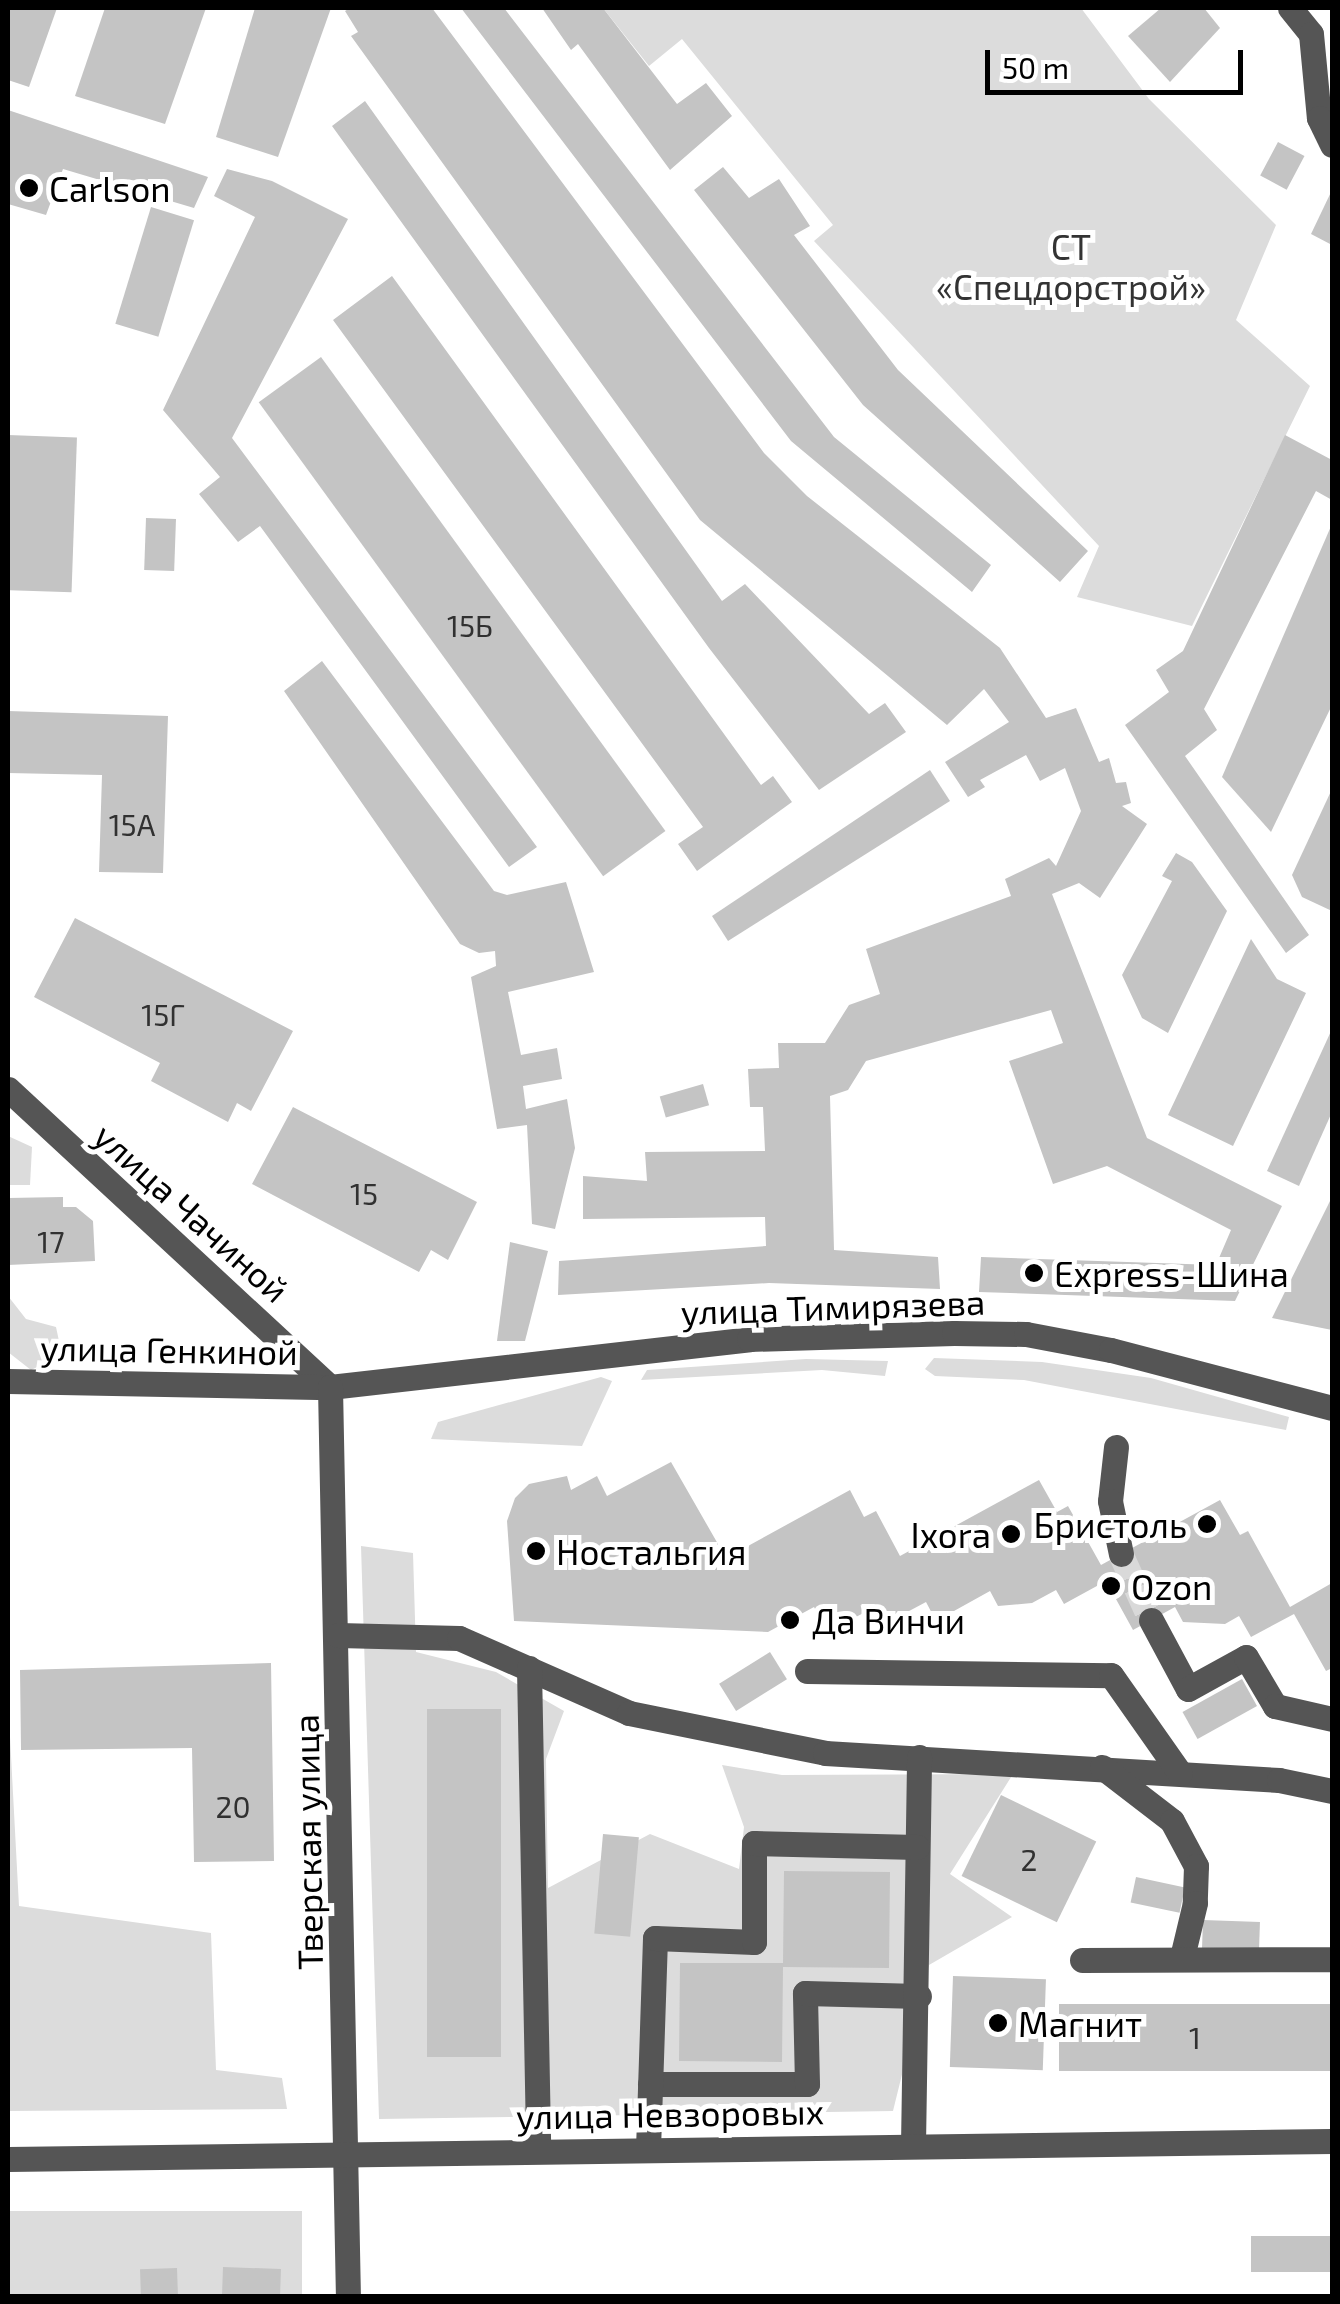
<!DOCTYPE html>
<meta charset="utf-8">
<style>
body{margin:0}
#map{position:relative;width:1340px;height:2304px;overflow:hidden;background:#fff;font-family:"Exo 2",sans-serif}
div>[style]{position:absolute}
.green>*{inset:0;background:#dcdcdc;transform-origin:0 0}
.building>*{inset:0;background:#c4c4c4;transform-origin:0 0}
.minor-tunnel>*{height:25px;margin-top:-12.5px;transform-origin:0;background:repeating-linear-gradient(90deg,#d9d9d9 0 25px,transparent 0 37px)}
.minor>*{height:25px;margin:-12.5px;padding:0 12.5px;transform-origin:12.5px;border-radius:12.5px;background:#555}
.dots>*{width:28px;height:28px;translate:-50% -50%;box-sizing:border-box;border:5px solid #fff;border-radius:50%}
span{translate:-50% -50%;white-space:nowrap;text-align:center;line-height:1.15;-webkit-text-stroke:10px #fff;paint-order:stroke}
.number-label{font-size:30px;color:#313131}
.number-label span{-webkit-text-stroke-width:0}
.poi-label{font-size:35px;color:#000}
.left{translate:0 -50%;text-align:left}
.right{translate:-100% -50%;text-align:right}
.park-label{font-size:35px;color:#333}
.street-label{font-size:35px;color:#000}
.frame{position:absolute;inset:0;border:10px solid #000;pointer-events:none}
.scale{position:absolute;left:985px;top:50px;width:258px;height:45px;box-sizing:border-box;border:5px solid #000;border-top:0;padding-left:12px;font-size:30px;line-height:35px;white-space:nowrap;color:#000;-webkit-text-stroke:8px #fff;paint-order:stroke}
</style>
<div id="map">
<div class="green">
<i style="clip-path:polygon(603px 8px,1081px 8px,1149px 99px,1276px 225px,1236px 320px,1310px 386px,1192px 626px,1077px 597px,1099px 546px,814px 241px,833px 225px,682px 39px,649px 66px)"></i>
<i style="clip-path:polygon(8px 1136px,32px 1147px,30px 1185px,8px 1185px)"></i>
<i style="clip-path:polygon(8px 1296px,26px 1319px,56px 1327px,62px 1355px,31px 1370px,8px 1352px)"></i>
<i style="clip-path:polygon(934px 1358px,1042px 1362px,1151px 1378px,1289px 1417px,1286px 1430px,1024px 1380px,935px 1376px,925px 1369px)"></i>
<i style="clip-path:polygon(806px 1359px,888px 1361px,885px 1376px,822px 1370px,641px 1380px,647px 1370px)"></i>
<i style="clip-path:polygon(601px 1377px,612px 1381px,582px 1446px,431px 1439px,438px 1422px)"></i>
<i style="clip-path:polygon(361px 1546px,413px 1553px,416px 1652px,496px 1672px,564px 1711px,546px 1759px,548px 1888px,650px 1834px,739px 1869px,744px 1827px,722px 1765px,782px 1775px,1013px 1774px,950px 1874px,1012px 1917px,929px 1965px,893px 2111px,379px 2119px)"></i>
<i style="clip-path:polygon(8px 1699px,19px 1906px,211px 1933px,216px 2070px,282px 2078px,287px 2109px,8px 2111px)"></i>
<i style="left:302px;top:2211px;width:85px;height:294px;rotate:90deg"></i>
</div>
<div class="building">
<i style="clip-path:polygon(8px 8px,57px 8px,29px 87px,8px 80px)"></i>
<i style="clip-path:polygon(105px 8px,206px 8px,165px 124px,75px 96px)"></i>
<i style="clip-path:polygon(255px 8px,331px 8px,278px 157px,216px 137px)"></i>
<i style="clip-path:polygon(350px 8px,432px 8px,764px 453px,807px 496px,1000px 648px,1046px 718px,1076px 708px,1099px 762px,1109px 758px,1116px 783px,1126px 782px,1131px 803px,1122px 806px,1147px 824px,1100px 898px,1079px 883px,1052px 894px,1147px 1138px,1282px 1206px,1235px 1301px,979px 1292px,981px 1257px,1216px 1265px,1231px 1230px,1107px 1166px,1053px 1184px,1009px 1061px,1063px 1043px,1051px 1010px,866px 1061px,848px 1090px,830px 1096px,834px 1250px,938px 1257px,940px 1289px,769px 1283px,558px 1295px,559px 1261px,766px 1246px,765px 1217px,583px 1219px,583px 1176px,647px 1181px,645px 1152px,765px 1151px,763px 1107px,750px 1107px,748px 1069px,779px 1068px,778px 1043px,825px 1043px,849px 1005px,880px 994px,866px 949px,1011px 896px,1005px 879px,1049px 858px,1056px 866px,1081px 811px,1065px 768px,1040px 781px,1026px 755px,980px 780px,985px 787px,968px 797px,945px 762px,1009px 722px,984px 689px,947px 725px,700px 520px,351px 36px,358px 32px,345px 11px)"></i>
<i style="clip-path:polygon(461px 8px,504px 8px,834px 437px,991px 565px,972px 592px,791px 441px)"></i>
<i style="clip-path:polygon(542px 8px,603px 8px,677px 104px,706px 83px,732px 116px,670px 170px,578px 44px,571px 50px)"></i>
<i style="clip-path:polygon(1161px 8px,1204px 8px,1220px 28px,1170px 82px,1128px 36px)"></i>
<i style="clip-path:polygon(365px 101px,722px 601px,745px 584px,869px 714px,885px 703px,906px 732px,819px 790px,709px 648px,332px 126px)"></i>
<i style="clip-path:polygon(8px 110px,208px 177px,194px 208px,63px 169px,46px 215px,8px 204px)"></i>
<i style="left:1278px;top:142px;width:30px;height:38px;rotate:28deg"></i>
<i style="clip-path:polygon(723px 167px,749px 198px,779px 179px,810px 226px,794px 235px,898px 370px,1088px 551px,1060px 582px,863px 405px,694px 190px)"></i>
<i style="clip-path:polygon(227px 169px,272px 181px,348px 219px,232px 438px,537px 847px,509px 867px,260px 526px,238px 542px,199px 494px,220px 477px,163px 410px,255px 217px,214px 196px)"></i>
<i style="clip-path:polygon(1332px 190px,1332px 245px,1311px 234px)"></i>
<i style="left:151px;top:207px;width:45px;height:122px;rotate:17deg"></i>
<i style="clip-path:polygon(392px 276px,761px 785px,773px 776px,792px 802px,697px 871px,678px 844px,703px 827px,333px 320px)"></i>
<i style="left:321px;top:357px;width:586px;height:77px;rotate:54deg"></i>
<i style="left:8px;top:435px;width:69px;height:155px;rotate:2deg"></i>
<i style="clip-path:polygon(1285px 435px,1332px 460px,1332px 500px,1316px 491px,1204px 709px,1217px 730px,1185px 756px,1309px 935px,1286px 953px,1125px 725px,1169px 692px,1156px 670px,1183px 651px)"></i>
<i style="left:146px;top:518px;width:30px;height:52px;rotate:2deg"></i>
<i style="clip-path:polygon(1332px 524px,1332px 705px,1271px 832px,1222px 777px)"></i>
<i style="clip-path:polygon(322px 661px,494px 891px,507px 895px,566px 882px,594px 972px,508px 992px,521px 1055px,557px 1048px,562px 1079px,523px 1086px,526px 1109px,567px 1099px,575px 1148px,555px 1229px,532px 1224px,527px 1125px,497px 1129px,471px 977px,496px 966px,495px 951px,479px 953px,460px 944px,284px 691px)"></i>
<i style="clip-path:polygon(8px 711px,168px 716px,163px 873px,99px 872px,102px 775px,8px 773px)"></i>
<i style="clip-path:polygon(930px 770px,950px 801px,728px 941px,712px 916px)"></i>
<i style="clip-path:polygon(1332px 789px,1332px 911px,1302px 897px,1292px 875px)"></i>
<i style="clip-path:polygon(1176px 853px,1192px 862px,1227px 911px,1168px 1033px,1142px 1018px,1122px 975px,1172px 881px,1162px 876px)"></i>
<i style="clip-path:polygon(75px 918px,293px 1031px,251px 1111px,237px 1103px,228px 1122px,151px 1081px,160px 1063px,34px 997px)"></i>
<i style="clip-path:polygon(1251px 939px,1277px 979px,1306px 993px,1233px 1146px,1168px 1115px)"></i>
<i style="clip-path:polygon(1332px 1029px,1332px 1112px,1299px 1186px,1267px 1171px)"></i>
<i style="left:703px;top:1084px;width:22px;height:45px;rotate:74deg"></i>
<i style="clip-path:polygon(293px 1107px,477px 1202px,448px 1260px,431px 1250px,419px 1272px,252px 1184px)"></i>
<i style="clip-path:polygon(63px 1197px,63px 1207px,76px 1207px,93px 1221px,95px 1261px,8px 1265px,8px 1198px)"></i>
<i style="clip-path:polygon(1332px 1197px,1332px 1330px,1272px 1318px)"></i>
<i style="clip-path:polygon(510px 1242px,548px 1251px,525px 1341px,497px 1341px)"></i>
<i style="clip-path:polygon(671px 1462px,726px 1558px,850px 1490px,864px 1517px,876px 1511px,900px 1556px,1039px 1480px,1057px 1512px,1068px 1506px,1101px 1565px,1220px 1500px,1240px 1535px,1248px 1531px,1290px 1607px,1332px 1583px,1332px 1668px,1326px 1671px,1294px 1614px,1251px 1637px,1239px 1616px,1225px 1624px,1183px 1622px,1175px 1607px,1133px 1630px,1106px 1581px,1064px 1604px,1056px 1590px,1032px 1603px,998px 1606px,990px 1591px,936px 1621px,926px 1602px,881px 1626px,871px 1609px,854px 1618px,820px 1618px,814px 1607px,768px 1632px,514px 1621px,507px 1521px,515px 1498px,529px 1484px,567px 1476px,571px 1490px,597px 1476px,607px 1496px)"></i>
<i style="left:770px;top:1652px;width:32px;height:60px;rotate:58deg"></i>
<i style="clip-path:polygon(271px 1663px,274px 1861px,194px 1862px,192px 1748px,21px 1750px,20px 1670px)"></i>
<i style="left:1242px;top:1679px;width:31px;height:68px;rotate:61deg"></i>
<i style="left:427px;top:1709px;width:74px;height:348px"></i>
<i style="left:1001px;top:1795px;width:106px;height:90px;rotate:26deg"></i>
<i style="left:603px;top:1834px;width:36px;height:100px;rotate:5deg"></i>
<i style="clip-path:polygon(784px 1871px,890px 1872px,889px 1968px,783px 1967px,782px 2062px,679px 2061px,680px 1963px,783px 1963px)"></i>
<i style="left:1136px;top:1877px;width:50px;height:26px;rotate:12deg"></i>
<i style="left:1203px;top:1920px;width:57px;height:29px;rotate:2deg"></i>
<i style="left:953px;top:1976px;width:93px;height:91px;rotate:2deg"></i>
<i style="left:1059px;top:2004px;width:273px;height:67px"></i>
<i style="left:1332px;top:2236px;width:36px;height:81px;rotate:90deg"></i>
<i style="left:223px;top:2267px;width:58px;height:29px;rotate:2deg"></i>
<i style="left:177px;top:2268px;width:28px;height:37px;rotate:88deg"></i>
</div>
<div class="minor-tunnel">
<i style="left:1121px;top:1554px;width:72px;rotate:65.6deg"></i>
</div>
<div class="minor">
<i style="left:1290px;top:8px;width:33px;rotate:51deg"></i>
<i style="left:1311px;top:34px;width:84px;rotate:84.6deg"></i>
<i style="left:1319px;top:118px;width:30px;rotate:64deg"></i>
<i style="left:8px;top:1089px;width:439px;rotate:42.8deg"></i>
<i style="left:8px;top:1381px;width:322px;rotate:1.1deg"></i>
<i style="left:330px;top:1387px;width:422px;rotate:-6.5deg"></i>
<i style="left:749px;top:1339px;width:205px;rotate:-1.7deg"></i>
<i style="left:954px;top:1333px;width:72px;rotate:0.8deg"></i>
<i style="left:1026px;top:1334px;width:86px;rotate:10.7deg"></i>
<i style="left:1111px;top:1350px;width:228px;rotate:14.7deg"></i>
<i style="left:330px;top:1387px;width:909px;rotate:88.87deg"></i>
<i style="left:1116px;top:1447px;width:54px;rotate:96.3deg"></i>
<i style="left:1110px;top:1501px;width:54px;rotate:78.3deg"></i>
<i style="left:1151px;top:1620px;width:78px;rotate:61.8deg"></i>
<i style="left:1188px;top:1689px;width:66px;rotate:-28.9deg"></i>
<i style="left:1246px;top:1657px;width:57px;rotate:59.4deg"></i>
<i style="left:1275px;top:1706px;width:58px;rotate:12.8deg"></i>
<i style="left:338px;top:1635px;width:121px;rotate:1.4deg"></i>
<i style="left:459px;top:1638px;width:186px;rotate:23.8deg"></i>
<i style="left:629px;top:1713px;width:200px;rotate:11.5deg"></i>
<i style="left:825px;top:1753px;width:455px;rotate:3.4deg"></i>
<i style="left:1279px;top:1780px;width:54px;rotate:11.7deg"></i>
<i style="left:529px;top:1668px;width:481px;rotate:88.9deg"></i>
<i style="left:807px;top:1671px;width:304px;rotate:0.8deg"></i>
<i style="left:1111px;top:1675px;width:120px;rotate:54.9deg"></i>
<i style="left:1102px;top:1767px;width:88px;rotate:37.6deg"></i>
<i style="left:1172px;top:1821px;width:51px;rotate:61.9deg"></i>
<i style="left:1196px;top:1866px;width:37px;rotate:92deg"></i>
<i style="left:1195px;top:1903px;width:56px;rotate:103.5deg"></i>
<i style="left:1082px;top:1960px;width:250px;rotate:-0.2deg"></i>
<i style="left:650px;top:2084px;width:157px"></i>
<i style="left:807px;top:2084px;width:91px;rotate:-91.3deg"></i>
<i style="left:805px;top:1993px;width:114px;rotate:1.5deg"></i>
<i style="left:913px;top:2145px;width:388px;rotate:-89.1deg"></i>
<i style="left:648px;top:2149px;width:211px;rotate:-88.1deg"></i>
<i style="left:655px;top:1938px;width:99px;rotate:2.3deg"></i>
<i style="left:754px;top:1942px;width:99px;rotate:-90deg"></i>
<i style="left:754px;top:1843px;width:163px;rotate:1.4deg"></i>
<i style="left:8px;top:2159px;width:1324px;rotate:-0.78deg"></i>
</div>
<div class="dots">
<i style="left:29px;top:188px;background:#000"></i>
<i style="left:1034px;top:1273px;background:#000"></i>
<i style="left:1207px;top:1524px;background:#000"></i>
<i style="left:1011px;top:1534px;background:#000"></i>
<i style="left:536px;top:1551px;background:#000"></i>
<i style="left:1111px;top:1586px;background:#000"></i>
<i style="left:790px;top:1620px;background:#000"></i>
<i style="left:998px;top:2023px;background:#000"></i>
</div>
<div class="number-label">
<span style="left:470px;top:625px">15Б</span>
<span style="left:132px;top:824px">15А</span>
<span style="left:163px;top:1014px">15Г</span>
<span style="left:364px;top:1193px">15</span>
<span style="left:51px;top:1241px">17</span>
<span style="left:233px;top:1806px">20</span>
<span style="left:1029px;top:1859px">2</span>
<span style="left:1195px;top:2037px">1</span>
</div>
<div class="poi-label">
<span class="left" style="left:49px;top:188px">Carlson</span>
<span class="left" style="left:1054px;top:1273px">Express-Шина</span>
<span class="right" style="left:1187px;top:1524px">Бристоль</span>
<span class="right" style="left:991px;top:1534px">Ixora</span>
<span class="left" style="left:556px;top:1551px">Ностальгия</span>
<span class="left" style="left:1131px;top:1586px">Ozon</span>
<span class="left" style="left:812px;top:1620px">Да Винчи</span>
<span class="left" style="left:1018px;top:2023px">Магнит</span>
</div>
<div class="park-label">
<span style="left:1071px;top:266px">СТ<br>«Спецдорстрой»</span>
</div>
<div class="street-label">
<span style="left:192px;top:1212px;rotate:42deg">улица Чачиной</span>
<span style="left:833px;top:1306px;rotate:-2deg">улица Тимирязева</span>
<span style="left:169px;top:1349px;rotate:1deg">улица Генкиной</span>
<span style="left:307px;top:1842px;rotate:-91deg">Тверская улица</span>
<span style="left:670px;top:2113px;rotate:-1deg">улица Невзоровых</span>
</div>
<div class="frame"></div>
<div class="scale">50 m</div>
</div>
